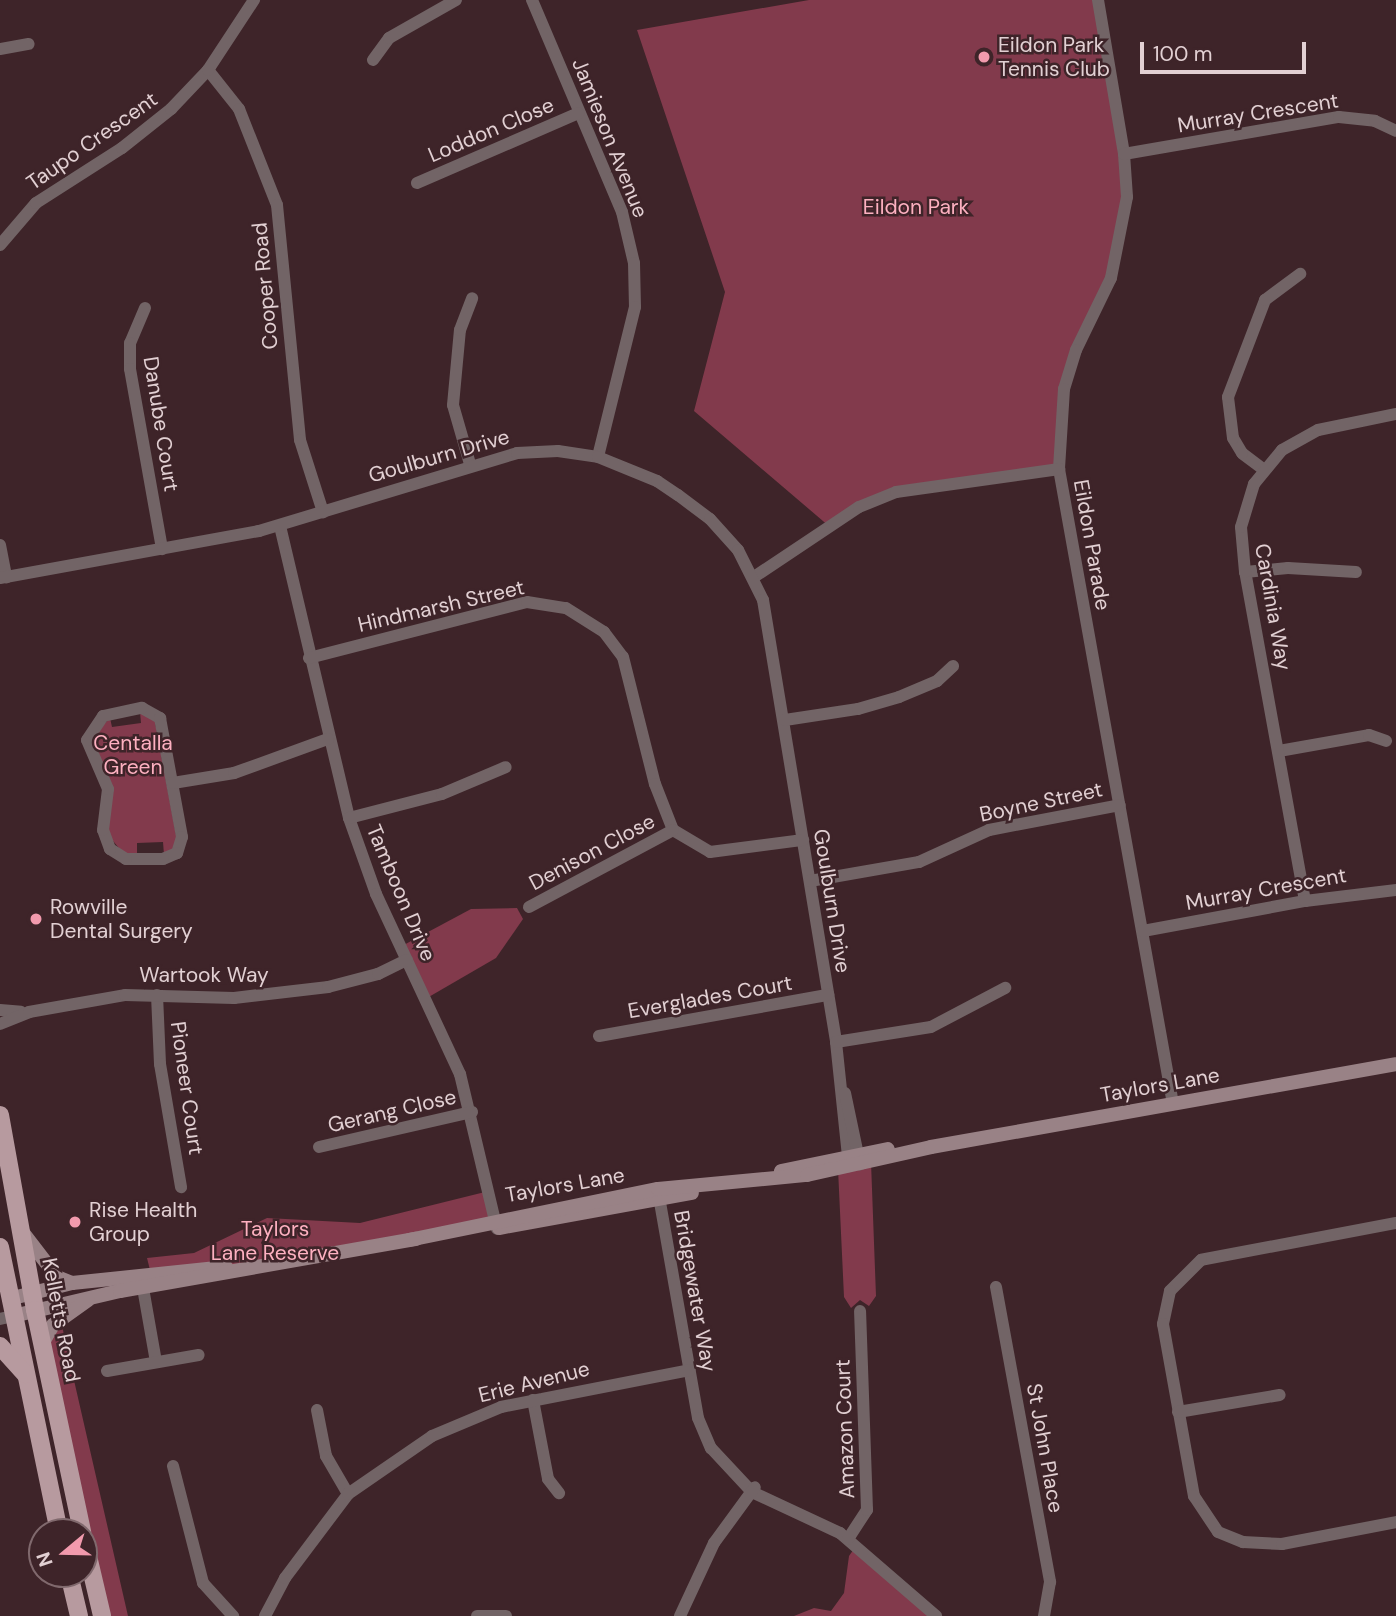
<!DOCTYPE html>
<style>
body{margin:0}
#map{position:relative;width:1396px;height:1616px;overflow:hidden;background:#3e2429;font-family:"DM Sans",sans-serif}
div>[style]{position:absolute}
.green>*{inset:0;background:#823a4c}
.street>*{height:12px;margin:-6px;padding:0 6px;transform-origin:6px;border-radius:6px;background:#726466}
.secondary>*{height:14px;margin:-7px;padding:0 7px;transform-origin:7px;border-radius:7px;background:#998286}
.primary>*{height:18px;margin:-9px;padding:0 9px;transform-origin:9px;border-radius:9px;background:#b79a9f}
.dots>*{width:19px;height:19px;translate:-50% -50%;box-sizing:border-box;border:4px solid #3e2429;border-radius:50%}
span{translate:-50% -50%;white-space:nowrap;text-align:center;line-height:1.15;-webkit-text-stroke:5px #3e2429;paint-order:stroke}
.poi-label{font-size:21px;color:#e2d0d3}
.left{translate:0 -50%;text-align:left}
.street-label{font-size:21px;color:#e2d0d3}
.park-label{font-size:21px;color:#fdb0c0}
.north{position:absolute;left:28px;top:1518px;width:70px;height:70px;box-sizing:border-box;background:#3e2429;border:2px solid #80696d;border-radius:50%;rotate:251deg;font-size:19px;font-weight:700;line-height:28px;text-align:center;color:#e2d0d3}
.north::after{content:'';display:block;margin:auto;width:24px;height:32px;background:#f29aad;clip-path:polygon(50% 0,100% 100%,50% 72%,0 100%)}
.scale{position:absolute;left:1140px;top:42px;width:166px;height:32px;box-sizing:border-box;border:4px solid #e2d0d3;border-top:0;padding-left:9px;font-size:21px;line-height:24px;white-space:nowrap;color:#e2d0d3;-webkit-text-stroke:5px #3e2429;paint-order:stroke}
</style>
<div id="map">
<div class="green">
<i style="clip-path:polygon(809px 0,1098px 0,1124px 154px,1119px 251px,1069px 369px,1059px 469px,896px 492px,830px 527px,694px 411px,725px 292px,637px 30px)"></i>
<i style="clip-path:polygon(140px 712px,154px 717px,178px 845px,164px 855px,163px 842px,137px 843px,137px 856px,124px 854px,108px 835px,112px 787px,92px 737px,110px 718px,112px 727px,141px 723px)"></i>
<i style="clip-path:polygon(517px 908px,523px 919px,496px 958px,427px 998px,400px 947px,471px 909px)"></i>
<i style="clip-path:polygon(871px 1162px,876px 1296px,869px 1306px,860px 1300px,851px 1308px,844px 1297px,838px 1169px)"></i>
<i style="clip-path:polygon(489px 1191px,495px 1220px,283px 1262px,151px 1274px,147px 1258px,194px 1253px,267px 1218px,360px 1223px)"></i>
<i style="clip-path:polygon(61px 1319px,65px 1341px,128px 1616px,102px 1616px,46px 1334px)"></i>
<i style="clip-path:polygon(856px 1546px,936px 1616px,794px 1616px,814px 1608px,831px 1611px,844px 1593px,849px 1556px)"></i>
</div>
<div class="street">
<i style="left:532px;top:0;width:230px;rotate:67deg"></i>
<i style="left:622px;top:212px;width:52px;rotate:76.8deg"></i>
<i style="left:634px;top:263px;width:44px;rotate:88.7deg"></i>
<i style="left:635px;top:307px;width:154px;rotate:103.9deg"></i>
<i style="left:1098px;top:0;width:156px;rotate:80.4deg"></i>
<i style="left:1124px;top:154px;width:43px;rotate:86deg"></i>
<i style="left:1127px;top:197px;width:83px;rotate:101.2deg"></i>
<i style="left:1111px;top:278px;width:80px;rotate:115.9deg"></i>
<i style="left:1076px;top:350px;width:41px;rotate:107.1deg"></i>
<i style="left:1064px;top:389px;width:80px;rotate:93.6deg"></i>
<i style="left:1059px;top:469px;width:645px;rotate:79.82deg"></i>
<i style="left:0;top:49px;width:29px;rotate:-10deg"></i>
<i style="left:373px;top:60px;width:27px;rotate:-54deg"></i>
<i style="left:389px;top:38px;width:77px;rotate:-29.6deg"></i>
<i style="left:208px;top:70px;width:50px;rotate:51.5deg"></i>
<i style="left:239px;top:109px;width:103px;rotate:68.4deg"></i>
<i style="left:277px;top:205px;width:236px;rotate:84.4deg"></i>
<i style="left:300px;top:440px;width:76px;rotate:72.3deg"></i>
<i style="left:1124px;top:154px;width:218px;rotate:-9.8deg"></i>
<i style="left:1339px;top:117px;width:36px;rotate:6deg"></i>
<i style="left:1375px;top:121px;width:23px;rotate:25deg"></i>
<i style="left:417px;top:183px;width:176px;rotate:-23.4deg"></i>
<i style="left:0;top:245px;width:55px;rotate:-49.4deg"></i>
<i style="left:36px;top:203px;width:102px;rotate:-32.6deg"></i>
<i style="left:122px;top:148px;width:63px;rotate:-38.5deg"></i>
<i style="left:171px;top:109px;width:54px;rotate:-46.5deg"></i>
<i style="left:208px;top:70px;width:84px;rotate:-56.7deg"></i>
<i style="left:145px;top:308px;width:38px;rotate:113deg"></i>
<i style="left:130px;top:343px;width:26px;rotate:90deg"></i>
<i style="left:130px;top:369px;width:183px;rotate:79.9deg"></i>
<i style="left:470px;top:464px;width:61px;rotate:-106.1deg"></i>
<i style="left:453px;top:405px;width:75px;rotate:-84.7deg"></i>
<i style="left:460px;top:330px;width:34px;rotate:-69deg"></i>
<i style="left:1263px;top:469px;width:26px;rotate:-143deg"></i>
<i style="left:1242px;top:453px;width:17px;rotate:-121deg"></i>
<i style="left:1233px;top:438px;width:41px;rotate:-97deg"></i>
<i style="left:1228px;top:397px;width:104px;rotate:-69.1deg"></i>
<i style="left:1265px;top:300px;width:44px;rotate:-36.6deg"></i>
<i style="left:280px;top:526px;width:300px;rotate:76.7deg"></i>
<i style="left:349px;top:818px;width:81px;rotate:70.4deg"></i>
<i style="left:376px;top:894px;width:199px;rotate:65deg"></i>
<i style="left:460px;top:1074px;width:159px;rotate:76.6deg"></i>
<i style="left:0;top:545px;width:33px;rotate:79deg"></i>
<i style="left:1245px;top:572px;width:43px;rotate:-5.3deg"></i>
<i style="left:1288px;top:568px;width:68px;rotate:3.4deg"></i>
<i style="left:754px;top:577px;width:126px;rotate:-33.7deg"></i>
<i style="left:859px;top:507px;width:40px;rotate:-22deg"></i>
<i style="left:896px;top:492px;width:165px;rotate:-8deg"></i>
<i style="left:0;top:578px;width:263px;rotate:-10.3deg"></i>
<i style="left:259px;top:531px;width:270px;rotate:-16.8deg"></i>
<i style="left:517px;top:453px;width:41px;rotate:-2.8deg"></i>
<i style="left:558px;top:451px;width:40px;rotate:8.5deg"></i>
<i style="left:598px;top:457px;width:64px;rotate:22.1deg"></i>
<i style="left:657px;top:481px;width:25px;rotate:34deg"></i>
<i style="left:678px;top:495px;width:40px;rotate:37deg"></i>
<i style="left:710px;top:519px;width:42px;rotate:47.9deg"></i>
<i style="left:738px;top:550px;width:56px;rotate:63.4deg"></i>
<i style="left:763px;top:600px;width:448px;rotate:80.6deg"></i>
<i style="left:836px;top:1042px;width:125px;rotate:84deg"></i>
<i style="left:309px;top:658px;width:225px;rotate:-14.4deg"></i>
<i style="left:527px;top:602px;width:39px;rotate:9deg"></i>
<i style="left:566px;top:608px;width:45px;rotate:32.3deg"></i>
<i style="left:604px;top:632px;width:31px;rotate:53deg"></i>
<i style="left:623px;top:657px;width:131px;rotate:75.9deg"></i>
<i style="left:655px;top:784px;width:49px;rotate:68.6deg"></i>
<i style="left:673px;top:830px;width:43px;rotate:30.7deg"></i>
<i style="left:710px;top:852px;width:94px;rotate:-7.4deg"></i>
<i style="left:142px;top:708px;width:21px;rotate:29deg"></i>
<i style="left:160px;top:718px;width:121px;rotate:79.5deg"></i>
<i style="left:182px;top:837px;width:17px;rotate:107deg"></i>
<i style="left:177px;top:853px;width:15px;rotate:157deg"></i>
<i style="left:163px;top:859px;width:37px;rotate:180deg"></i>
<i style="left:126px;top:859px;width:19px;rotate:-148deg"></i>
<i style="left:110px;top:849px;width:20px;rotate:-110deg"></i>
<i style="left:103px;top:830px;width:41px;rotate:-83deg"></i>
<i style="left:108px;top:789px;width:53px;rotate:-113.2deg"></i>
<i style="left:87px;top:740px;width:29px;rotate:-56deg"></i>
<i style="left:103px;top:716px;width:40px;rotate:-12deg"></i>
<i style="left:785px;top:720px;width:74px;rotate:-8.6deg"></i>
<i style="left:858px;top:709px;width:43px;rotate:-16.3deg"></i>
<i style="left:899px;top:697px;width:41px;rotate:-22.8deg"></i>
<i style="left:937px;top:681px;width:22px;rotate:-43deg"></i>
<i style="left:1279px;top:751px;width:91px;rotate:-10.1deg"></i>
<i style="left:1369px;top:735px;width:18px;rotate:19deg"></i>
<i style="left:173px;top:783px;width:62px;rotate:-9.3deg"></i>
<i style="left:234px;top:773px;width:100px;rotate:-19.9deg"></i>
<i style="left:349px;top:818px;width:96px;rotate:-14.5deg"></i>
<i style="left:442px;top:794px;width:69px;rotate:-22.9deg"></i>
<i style="left:810px;top:881px;width:111px;rotate:-9.9deg"></i>
<i style="left:919px;top:862px;width:77px;rotate:-24.6deg"></i>
<i style="left:989px;top:830px;width:133px;rotate:-10.8deg"></i>
<i style="left:1305px;top:901px;width:334px;rotate:-100.3deg"></i>
<i style="left:1245px;top:572px;width:45px;rotate:-95.1deg"></i>
<i style="left:1241px;top:527px;width:45px;rotate:-73.2deg"></i>
<i style="left:1254px;top:484px;width:44px;rotate:-50.5deg"></i>
<i style="left:1282px;top:450px;width:41px;rotate:-29.1deg"></i>
<i style="left:1318px;top:430px;width:80px;rotate:-11.6deg"></i>
<i style="left:529px;top:907px;width:163px;rotate:-28.1deg"></i>
<i style="left:1143px;top:931px;width:165px;rotate:-10.5deg"></i>
<i style="left:1305px;top:901px;width:92px;rotate:-6.9deg"></i>
<i style="left:157px;top:995px;width:69px;rotate:87.5deg"></i>
<i style="left:160px;top:1064px;width:125px;rotate:80.3deg"></i>
<i style="left:0;top:1010px;width:21px;rotate:5deg"></i>
<i style="left:0;top:1024px;width:31px;rotate:-22deg"></i>
<i style="left:29px;top:1012px;width:97px;rotate:-10deg"></i>
<i style="left:125px;top:995px;width:109px;rotate:1.6deg"></i>
<i style="left:234px;top:998px;width:95px;rotate:-6.7deg"></i>
<i style="left:328px;top:987px;width:52px;rotate:-14.6deg"></i>
<i style="left:378px;top:974px;width:32px;rotate:-26deg"></i>
<i style="left:599px;top:1036px;width:233px;rotate:-10.2deg"></i>
<i style="left:836px;top:1042px;width:96px;rotate:-9deg"></i>
<i style="left:931px;top:1027px;width:84px;rotate:-27.8deg"></i>
<i style="left:845px;top:1093px;width:73px;rotate:78.1deg"></i>
<i style="left:319px;top:1147px;width:157px;rotate:-12.9deg"></i>
<i style="left:658px;top:1191px;width:230px;rotate:80deg"></i>
<i style="left:698px;top:1418px;width:33px;rotate:67deg"></i>
<i style="left:711px;top:1448px;width:60px;rotate:47deg"></i>
<i style="left:752px;top:1492px;width:97px;rotate:25deg"></i>
<i style="left:840px;top:1533px;width:127px;rotate:40.8deg"></i>
<i style="left:1396px;top:1223px;width:198px;rotate:169.3deg"></i>
<i style="left:1201px;top:1260px;width:44px;rotate:135deg"></i>
<i style="left:1170px;top:1291px;width:34px;rotate:102deg"></i>
<i style="left:1163px;top:1324px;width:175px;rotate:79.8deg"></i>
<i style="left:1194px;top:1496px;width:43px;rotate:56.3deg"></i>
<i style="left:1218px;top:1532px;width:27px;rotate:22deg"></i>
<i style="left:1243px;top:1542px;width:39px;rotate:3deg"></i>
<i style="left:1282px;top:1544px;width:116px;rotate:-10.9deg"></i>
<i style="left:996px;top:1287px;width:300px;rotate:79.6deg"></i>
<i style="left:1050px;top:1582px;width:35px;rotate:100deg"></i>
<i style="left:143px;top:1288px;width:75px;rotate:80deg"></i>
<i style="left:0;top:1319px;width:13px;rotate:-13deg"></i>
<i style="left:107px;top:1371px;width:93px;rotate:-9.9deg"></i>
<i style="left:533px;top:1400px;width:80px;rotate:79.2deg"></i>
<i style="left:548px;top:1479px;width:18px;rotate:52deg"></i>
<i style="left:317px;top:1410px;width:47px;rotate:78.9deg"></i>
<i style="left:326px;top:1456px;width:44px;rotate:59.9deg"></i>
<i style="left:1178px;top:1412px;width:103px;rotate:-9.5deg"></i>
<i style="left:173px;top:1466px;width:121px;rotate:75.6deg"></i>
<i style="left:203px;top:1583px;width:45px;rotate:47.7deg"></i>
<i style="left:848px;top:1539px;width:35px;rotate:-57deg"></i>
<i style="left:867px;top:1510px;width:199px;rotate:-92deg"></i>
<i style="left:265px;top:1616px;width:43px;rotate:-62.2deg"></i>
<i style="left:285px;top:1578px;width:105px;rotate:-53.1deg"></i>
<i style="left:348px;top:1494px;width:102px;rotate:-34.6deg"></i>
<i style="left:432px;top:1436px;width:75px;rotate:-22.8deg"></i>
<i style="left:501px;top:1407px;width:192px;rotate:-11.1deg"></i>
<i style="left:477px;top:1616px;width:29px"></i>
<i style="left:680px;top:1616px;width:81px;rotate:-65deg"></i>
<i style="left:714px;top:1543px;width:69px;rotate:-53.8deg"></i>
</div>
<div class="secondary">
<i style="left:781px;top:1171px;width:109px;rotate:-11.6deg"></i>
<i style="left:499px;top:1228px;width:196px;rotate:-10.3deg"></i>
<i style="left:21px;top:1230px;width:59px;rotate:52.5deg"></i>
<i style="left:57px;top:1277px;width:16px;rotate:22deg"></i>
<i style="left:409px;top:1240px;width:254px;rotate:-11.6deg"></i>
<i style="left:658px;top:1189px;width:150px;rotate:-5.4deg"></i>
<i style="left:807px;top:1175px;width:127px;rotate:-12.7deg"></i>
<i style="left:931px;top:1147px;width:472px;rotate:-10.1deg"></i>
<i style="left:9px;top:1299px;width:65px;rotate:-14.3deg"></i>
<i style="left:72px;top:1283px;width:155px;rotate:-5.9deg"></i>
<i style="left:13px;top:1316px;width:110px;rotate:-13.2deg"></i>
<i style="left:120px;top:1291px;width:301px;rotate:-10deg"></i>
<i style="left:42px;top:1344px;width:22px;rotate:-60deg"></i>
<i style="left:53px;top:1325px;width:43px;rotate:-35.5deg"></i>
</div>
<div class="primary">
<i style="left:0;top:1115px;width:198px;rotate:79.8deg"></i>
<i style="left:35px;top:1310px;width:227px;rotate:78deg"></i>
<i style="left:0;top:1247px;width:291px;rotate:78.3deg"></i>
<i style="left:0;top:1346px;width:38px;rotate:48deg"></i>
<i style="left:84px;top:1539px;width:79px;rotate:76.8deg"></i>
<i style="left:69px;top:1574px;width:43px;rotate:76.6deg"></i>
</div>
<div class="dots">
<i style="left:984px;top:57px;background:#f29aad"></i>
<i style="left:36px;top:919px;background:#f29aad"></i>
<i style="left:75px;top:1222px;background:#f29aad"></i>
</div>
<div class="poi-label">
<span class="left" style="left:998px;top:57px">Eildon Park<br>Tennis Club</span>
<span class="left" style="left:50px;top:919px">Rowville<br>Dental Surgery</span>
<span class="left" style="left:89px;top:1222px">Rise Health<br>Group</span>
</div>
<div class="street-label">
<span style="left:1258px;top:113px;rotate:-9deg">Murray Crescent</span>
<span style="left:491px;top:130px;rotate:-23deg">Loddon Close</span>
<span style="left:610px;top:138px;rotate:68deg">Jamieson Avenue</span>
<span style="left:92px;top:141px;rotate:-35deg">Taupo Crescent</span>
<span style="left:265px;top:286px;rotate:-95deg">Cooper Road</span>
<span style="left:161px;top:424px;rotate:81deg">Danube Court</span>
<span style="left:439px;top:456px;rotate:-16deg">Goulburn Drive</span>
<span style="left:1092px;top:545px;rotate:80deg">Eildon Parade</span>
<span style="left:441px;top:606px;rotate:-13deg">Hindmarsh Street</span>
<span style="left:1273px;top:607px;rotate:80deg">Cardinia Way</span>
<span style="left:1041px;top:802px;rotate:-12deg">Boyne Street</span>
<span style="left:592px;top:852px;rotate:-28deg">Denison Close</span>
<span style="left:1266px;top:889px;rotate:-10deg">Murray Crescent</span>
<span style="left:401px;top:893px;rotate:67deg">Tamboon Drive</span>
<span style="left:832px;top:901px;rotate:81deg">Goulburn Drive</span>
<span style="left:204px;top:975px">Wartook Way</span>
<span style="left:710px;top:997px;rotate:-10deg">Everglades Court</span>
<span style="left:1160px;top:1085px;rotate:-10deg">Taylors Lane</span>
<span style="left:187px;top:1088px;rotate:82deg">Pioneer Court</span>
<span style="left:392px;top:1111px;rotate:-13deg">Gerang Close</span>
<span style="left:565px;top:1185px;rotate:-10deg">Taylors Lane</span>
<span style="left:695px;top:1291px;rotate:80deg">Bridgewater Way</span>
<span style="left:61px;top:1320px;rotate:79deg">Kelletts Road</span>
<span style="left:534px;top:1382px;rotate:-14deg">Erie Avenue</span>
<span style="left:845px;top:1429px;rotate:-92deg">Amazon Court</span>
<span style="left:1045px;top:1448px;rotate:80deg">St John Place</span>
</div>
<div class="park-label">
<span style="left:916px;top:207px">Eildon Park</span>
<span style="left:133px;top:755px">Centalla<br>Green</span>
<span style="left:275px;top:1241px">Taylors<br>Lane Reserve</span>
</div>
<div class="north">N</div>
<div class="scale">100 m</div>
</div>
